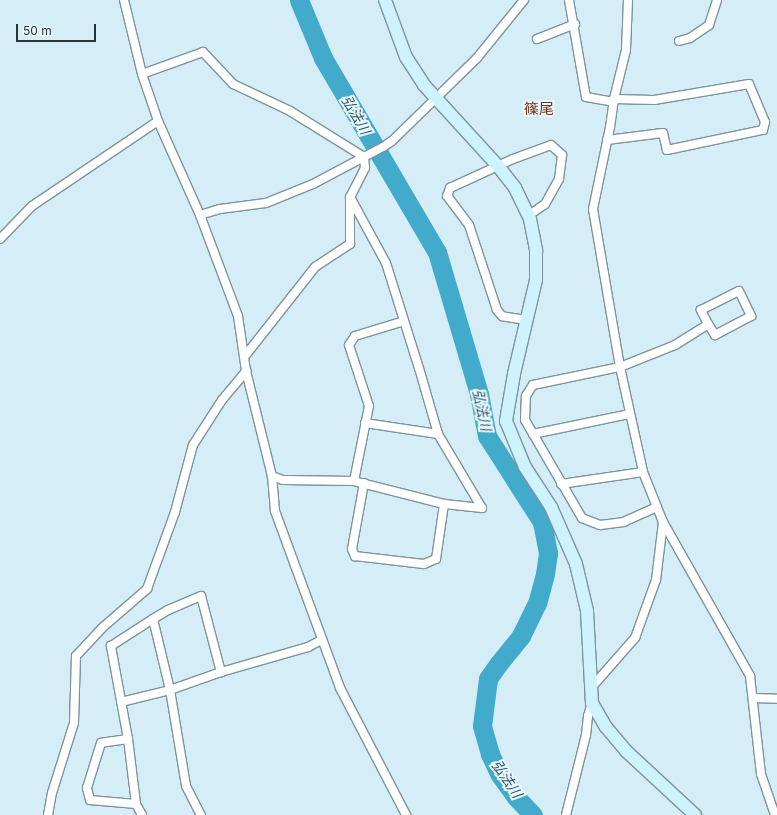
<!DOCTYPE html>
<meta charset="utf-8">
<style>
body{margin:0}
#map{position:relative;width:777px;height:815px;overflow:hidden;background:#d4edf6;font-family:Inter,"Noto Sans JP",sans-serif}
div>[style]{position:absolute}
.river>*{height:19px;margin:-9.5px;padding:0 9.5px;transform-origin:9.5px;border-radius:9.5px;background:#42aaca}
.roads{filter:drop-shadow(1px 0 #7d949d) drop-shadow(-1px 0 #7d949d) drop-shadow(0 1px #7d949d) drop-shadow(0 -1px #7d949d)}
.street>*{height:8px;margin:-4px;padding:0 4px;transform-origin:4px;border-radius:4px;background:#fff}
.secondary>*{height:12px;margin:-6px;padding:0 6px;transform-origin:6px;border-radius:6px;background:#ccf3fe}
span{translate:-50% -50%;white-space:nowrap;text-align:center;line-height:1.15;-webkit-text-stroke:4px #e9f8fe;paint-order:stroke}
.water-label{font-size:14px;color:#2a5664;font-style:italic}
.quarter-label{font-size:15px;color:#763419}
.scale{position:absolute;left:16px;top:24px;width:80px;height:18px;box-sizing:border-box;border:2px solid #293236;border-top:0;padding-left:5px;font-size:12px;line-height:14px;white-space:nowrap;color:#293236;-webkit-text-stroke:3px #e9f8fe;paint-order:stroke}
</style>
<div id="map">
<div class="river">
<i style="left:299px;top:0;width:63px;rotate:67.5deg"></i>
<i style="left:323px;top:58px;width:225px;rotate:59.6deg"></i>
<i style="left:437px;top:252px;width:148px;rotate:73.5deg"></i>
<i style="left:479px;top:394px;width:43px;rotate:79.2deg"></i>
<i style="left:487px;top:436px;width:102px;rotate:57.4deg"></i>
<i style="left:542px;top:522px;width:32px;rotate:79deg"></i>
<i style="left:548px;top:553px;width:21px;rotate:98deg"></i>
<i style="left:545px;top:574px;width:30px;rotate:105deg"></i>
<i style="left:537px;top:603px;width:37px;rotate:116deg"></i>
<i style="left:521px;top:636px;width:35px;rotate:129deg"></i>
<i style="left:499px;top:663px;width:19px;rotate:125deg"></i>
<i style="left:488px;top:679px;width:47px;rotate:97.3deg"></i>
<i style="left:482px;top:726px;width:29px;rotate:74deg"></i>
<i style="left:490px;top:754px;width:23px;rotate:65deg"></i>
<i style="left:500px;top:775px;width:27px;rotate:54deg"></i>
<i style="left:516px;top:797px;width:25px;rotate:47deg"></i>
</div>
<div class="roads">
<div class="street">
<i style="left:124px;top:0;width:76px;rotate:76.3deg"></i>
<i style="left:142px;top:74px;width:50px;rotate:71.2deg"></i>
<i style="left:158px;top:121px;width:103px;rotate:65.9deg"></i>
<i style="left:200px;top:215px;width:108px;rotate:69.4deg"></i>
<i style="left:238px;top:316px;width:56px;rotate:81.7deg"></i>
<i style="left:246px;top:371px;width:108px;rotate:76.1deg"></i>
<i style="left:272px;top:476px;width:35px;rotate:85deg"></i>
<i style="left:275px;top:511px;width:189px;rotate:69.8deg"></i>
<i style="left:340px;top:688px;width:143px;rotate:62.5deg"></i>
<i style="left:569px;top:0;width:98px;rotate:80.1deg"></i>
<i style="left:586px;top:97px;width:28px;rotate:10deg"></i>
<i style="left:628px;top:0;width:50px;rotate:92.3deg"></i>
<i style="left:626px;top:50px;width:50px;rotate:103.8deg"></i>
<i style="left:614px;top:99px;width:28px;rotate:98deg"></i>
<i style="left:610px;top:127px;width:84px;rotate:101.7deg"></i>
<i style="left:593px;top:209px;width:160px;rotate:80.3deg"></i>
<i style="left:620px;top:367px;width:107px;rotate:77.6deg"></i>
<i style="left:643px;top:472px;width:54px;rotate:68.2deg"></i>
<i style="left:663px;top:522px;width:177px;rotate:60.5deg"></i>
<i style="left:750px;top:676px;width:99px;rotate:83.6deg"></i>
<i style="left:761px;top:774px;width:43px;rotate:71.1deg"></i>
<i style="left:537px;top:39px;width:41px;rotate:-21.5deg"></i>
<i style="left:679px;top:41px;width:11px;rotate:-15deg"></i>
<i style="left:690px;top:38px;width:23px;rotate:-34deg"></i>
<i style="left:709px;top:25px;width:26px;rotate:-72deg"></i>
<i style="left:142px;top:74px;width:65px;rotate:-19.8deg"></i>
<i style="left:203px;top:52px;width:44px;rotate:46.8deg"></i>
<i style="left:233px;top:84px;width:63px;rotate:25.3deg"></i>
<i style="left:290px;top:111px;width:87px;rotate:31.9deg"></i>
<i style="left:364px;top:157px;width:11px;rotate:85deg"></i>
<i style="left:365px;top:168px;width:33px;rotate:117deg"></i>
<i style="left:350px;top:197px;width:75px;rotate:61.4deg"></i>
<i style="left:386px;top:263px;width:110px;rotate:72.6deg"></i>
<i style="left:419px;top:368px;width:69px;rotate:73.9deg"></i>
<i style="left:438px;top:434px;width:86px;rotate:59.3deg"></i>
<i style="left:482px;top:508px;width:38px;rotate:-174deg"></i>
<i style="left:444px;top:504px;width:93px;rotate:-165.7deg"></i>
<i style="left:354px;top:481px;width:71px;rotate:-179.2deg"></i>
<i style="left:283px;top:480px;width:12px;rotate:-160deg"></i>
<i style="left:607px;top:140px;width:56px;rotate:-7.1deg"></i>
<i style="left:663px;top:133px;width:17px;rotate:77deg"></i>
<i style="left:667px;top:150px;width:98px;rotate:-11.8deg"></i>
<i style="left:763px;top:130px;width:8px;rotate:-76deg"></i>
<i style="left:765px;top:122px;width:41px;rotate:-112.8deg"></i>
<i style="left:749px;top:84px;width:96px;rotate:170.4deg"></i>
<i style="left:654px;top:100px;width:40px;rotate:-178.6deg"></i>
<i style="left:200px;top:215px;width:21px;rotate:-17deg"></i>
<i style="left:220px;top:209px;width:46px;rotate:-7.4deg"></i>
<i style="left:266px;top:203px;width:51px;rotate:-22deg"></i>
<i style="left:313px;top:184px;width:79px;rotate:-27.9deg"></i>
<i style="left:383px;top:147px;width:11px;rotate:-34deg"></i>
<i style="left:392px;top:141px;width:119px;rotate:-44.3deg"></i>
<i style="left:477px;top:58px;width:75px;rotate:-51deg"></i>
<i style="left:0;top:239px;width:46px;rotate:-45.9deg"></i>
<i style="left:32px;top:206px;width:152px;rotate:-34deg"></i>
<i style="left:526px;top:320px;width:24px;rotate:-171deg"></i>
<i style="left:502px;top:316px;width:8px;rotate:-130deg"></i>
<i style="left:497px;top:310px;width:89px;rotate:-108.2deg"></i>
<i style="left:469px;top:225px;width:36px;rotate:-127deg"></i>
<i style="left:447px;top:196px;width:9px;rotate:-69deg"></i>
<i style="left:450px;top:188px;width:69px;rotate:-24.7deg"></i>
<i style="left:513px;top:159px;width:40px;rotate:-20.2deg"></i>
<i style="left:551px;top:145px;width:15px;rotate:42deg"></i>
<i style="left:562px;top:155px;width:24px;rotate:97deg"></i>
<i style="left:559px;top:179px;width:29px;rotate:119deg"></i>
<i style="left:545px;top:204px;width:21px;rotate:145deg"></i>
<i style="left:245px;top:356px;width:113px;rotate:-51.8deg"></i>
<i style="left:315px;top:267px;width:42px;rotate:-33.3deg"></i>
<i style="left:350px;top:244px;width:46px;rotate:-90deg"></i>
<i style="left:365px;top:423px;width:74px;rotate:8.6deg"></i>
<i style="left:533px;top:434px;width:99px;rotate:-11.7deg"></i>
<i style="left:354px;top:481px;width:76px;rotate:-78.7deg"></i>
<i style="left:369px;top:406px;width:64px;rotate:-108.2deg"></i>
<i style="left:349px;top:345px;width:11px;rotate:-56deg"></i>
<i style="left:355px;top:336px;width:51px;rotate:-17deg"></i>
<i style="left:364px;top:483px;width:67px;rotate:100.3deg"></i>
<i style="left:352px;top:549px;width:8px;rotate:67deg"></i>
<i style="left:355px;top:556px;width:69px;rotate:6.6deg"></i>
<i style="left:424px;top:564px;width:13px;rotate:-23deg"></i>
<i style="left:436px;top:559px;width:56px;rotate:-81.7deg"></i>
<i style="left:561px;top:484px;width:83px;rotate:-8.3deg"></i>
<i style="left:657px;top:507px;width:36px;rotate:156deg"></i>
<i style="left:624px;top:522px;width:24px;rotate:173deg"></i>
<i style="left:600px;top:525px;width:19px;rotate:-159deg"></i>
<i style="left:582px;top:518px;width:113px;rotate:-120.2deg"></i>
<i style="left:525px;top:420px;width:24px;rotate:-88deg"></i>
<i style="left:526px;top:396px;width:13px;rotate:-58deg"></i>
<i style="left:533px;top:385px;width:89px;rotate:-11.7deg"></i>
<i style="left:620px;top:367px;width:59px;rotate:-21.8deg"></i>
<i style="left:675px;top:345px;width:39px;rotate:-32deg"></i>
<i style="left:708px;top:324px;width:16px;rotate:-117deg"></i>
<i style="left:701px;top:310px;width:42px;rotate:-26.6deg"></i>
<i style="left:739px;top:291px;width:28px;rotate:64deg"></i>
<i style="left:751px;top:316px;width:41px;rotate:152.2deg"></i>
<i style="left:715px;top:335px;width:13px;rotate:-122deg"></i>
<i style="left:153px;top:619px;width:17px;rotate:-31deg"></i>
<i style="left:168px;top:610px;width:36px;rotate:-23deg"></i>
<i style="left:201px;top:596px;width:79px;rotate:75.3deg"></i>
<i style="left:591px;top:688px;width:67px;rotate:-48.7deg"></i>
<i style="left:635px;top:638px;width:62px;rotate:-70.1deg"></i>
<i style="left:656px;top:580px;width:58px;rotate:-83.1deg"></i>
<i style="left:753px;top:698px;width:24px;rotate:2deg"></i>
<i style="left:121px;top:702px;width:50px;rotate:-13.8deg"></i>
<i style="left:170px;top:690px;width:54px;rotate:-19.4deg"></i>
<i style="left:221px;top:672px;width:91px;rotate:-16deg"></i>
<i style="left:308px;top:647px;width:15px;rotate:-28deg"></i>
<i style="left:128px;top:739px;width:27px;rotate:172deg"></i>
<i style="left:101px;top:743px;width:47px;rotate:107.3deg"></i>
<i style="left:87px;top:788px;width:12px;rotate:76deg"></i>
<i style="left:90px;top:800px;width:46px;rotate:5deg"></i>
<i style="left:48px;top:815px;width:22px;rotate:-80deg"></i>
<i style="left:52px;top:793px;width:73px;rotate:-72.6deg"></i>
<i style="left:74px;top:723px;width:67px;rotate:-88.3deg"></i>
<i style="left:76px;top:656px;width:38px;rotate:-47deg"></i>
<i style="left:102px;top:628px;width:60px;rotate:-40.9deg"></i>
<i style="left:147px;top:589px;width:82px;rotate:-70deg"></i>
<i style="left:175px;top:512px;width:69px;rotate:-75deg"></i>
<i style="left:193px;top:445px;width:54px;rotate:-57.2deg"></i>
<i style="left:222px;top:400px;width:38px;rotate:-50deg"></i>
<i style="left:142px;top:815px;width:13px;rotate:-119deg"></i>
<i style="left:136px;top:804px;width:65px;rotate:-97deg"></i>
<i style="left:128px;top:739px;width:95px;rotate:-100.4deg"></i>
<i style="left:111px;top:646px;width:50px;rotate:-32.7deg"></i>
<i style="left:153px;top:619px;width:73px;rotate:76.5deg"></i>
<i style="left:170px;top:690px;width:97px;rotate:80.5deg"></i>
<i style="left:186px;top:786px;width:33px;rotate:63deg"></i>
<i style="left:566px;top:815px;width:82px;rotate:-76deg"></i>
<i style="left:586px;top:735px;width:19px;rotate:-84deg"></i>
<i style="left:588px;top:716px;width:14px;rotate:-73deg"></i>
</div>
<div class="secondary">
<i style="left:385px;top:0;width:61px;rotate:69.8deg"></i>
<i style="left:406px;top:57px;width:33px;rotate:57deg"></i>
<i style="left:424px;top:85px;width:110px;rotate:47.6deg"></i>
<i style="left:498px;top:166px;width:28px;rotate:52deg"></i>
<i style="left:515px;top:188px;width:34px;rotate:64deg"></i>
<i style="left:530px;top:219px;width:33px;rotate:79deg"></i>
<i style="left:536px;top:251px;width:29px;rotate:90deg"></i>
<i style="left:536px;top:280px;width:97px;rotate:103.2deg"></i>
<i style="left:514px;top:374px;width:48px;rotate:99.7deg"></i>
<i style="left:506px;top:421px;width:50px;rotate:67.6deg"></i>
<i style="left:525px;top:467px;width:48px;rotate:57deg"></i>
<i style="left:551px;top:507px;width:62px;rotate:66.3deg"></i>
<i style="left:576px;top:564px;width:48px;rotate:76.8deg"></i>
<i style="left:587px;top:611px;width:92px;rotate:86.9deg"></i>
<i style="left:592px;top:703px;width:28px;rotate:60deg"></i>
<i style="left:606px;top:727px;width:31px;rotate:50deg"></i>
<i style="left:626px;top:751px;width:94px;rotate:42.8deg"></i>
</div>
</div>
<div class="water-label">
<span style="left:356px;top:115px;rotate:60deg">弘法川</span>
<span style="left:482px;top:410px;rotate:78deg">弘法川</span>
<span style="left:507px;top:779px;rotate:56deg">弘法川</span>
</div>
<div class="quarter-label">
<span style="left:539px;top:109px">篠尾</span>
</div>
<div class="scale">50 m</div>
</div>
